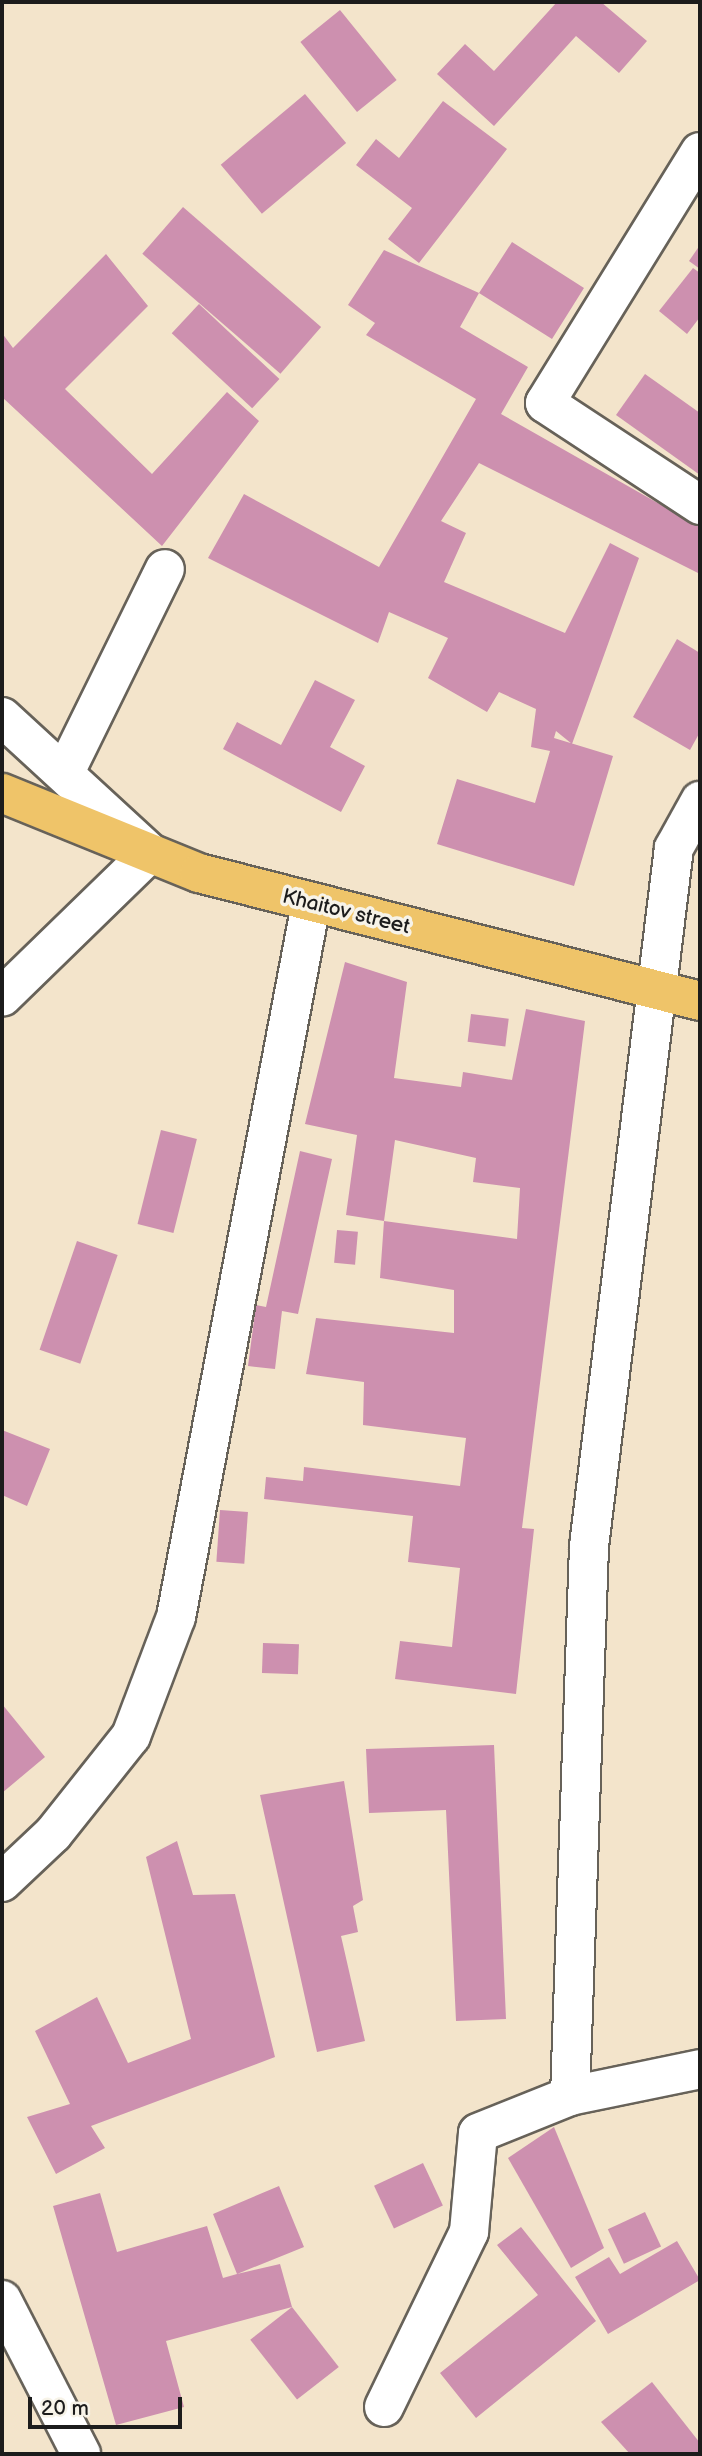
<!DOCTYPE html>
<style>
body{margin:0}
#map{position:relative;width:702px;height:2456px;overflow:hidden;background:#f3e4cb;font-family:"Balsamiq Sans",sans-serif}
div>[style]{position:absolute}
.building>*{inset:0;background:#cd90af;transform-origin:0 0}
.roads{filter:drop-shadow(2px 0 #676259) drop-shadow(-2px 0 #676259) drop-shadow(0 2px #676259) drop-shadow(0 -2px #676259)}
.minor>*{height:38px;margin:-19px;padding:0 19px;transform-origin:19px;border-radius:19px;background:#fff}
.major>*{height:38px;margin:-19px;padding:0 19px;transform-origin:19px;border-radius:19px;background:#efc469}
span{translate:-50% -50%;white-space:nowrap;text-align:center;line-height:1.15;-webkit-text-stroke:7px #f7f3e8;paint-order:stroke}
.street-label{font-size:21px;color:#1c1c1c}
.frame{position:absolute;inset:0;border:4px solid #1c1c1c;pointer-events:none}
.scale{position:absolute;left:28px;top:2397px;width:154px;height:32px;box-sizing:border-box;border:4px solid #1c1c1c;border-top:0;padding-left:9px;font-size:21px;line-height:24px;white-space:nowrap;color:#1c1c1c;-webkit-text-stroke:5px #f7f3e8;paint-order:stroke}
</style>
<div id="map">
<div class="building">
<i style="clip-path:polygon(557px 2px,601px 2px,647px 41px,619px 73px,576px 36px,494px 126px,437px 74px,465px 44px,494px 71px)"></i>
<i style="left:340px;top:10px;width:90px;height:51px;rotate:51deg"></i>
<i style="left:305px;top:94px;width:64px;height:110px;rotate:50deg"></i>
<i style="clip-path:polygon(443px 101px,507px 149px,419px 263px,388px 239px,412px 208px,356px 165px,376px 139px,399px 158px)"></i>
<i style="left:183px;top:207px;width:183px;height:62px;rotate:41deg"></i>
<i style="clip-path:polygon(512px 242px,584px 288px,552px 339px,479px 293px,460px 327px,528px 367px,501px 414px,700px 527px,700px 574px,479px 463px,441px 521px,466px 533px,444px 582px,565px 633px,610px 543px,639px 558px,572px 744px,556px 731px,554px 738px,577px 745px,613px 756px,574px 886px,437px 844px,457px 779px,535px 803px,550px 751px,531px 747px,536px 709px,499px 692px,487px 712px,428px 678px,448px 638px,389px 612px,378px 643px,208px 558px,244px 494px,379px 567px,476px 399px,366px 335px,375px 323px,348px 305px,384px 250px,479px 293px)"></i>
<i style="clip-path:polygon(700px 245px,700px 269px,689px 261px)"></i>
<i style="clip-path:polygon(106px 254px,148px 306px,65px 389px,152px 474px,227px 392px,259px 421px,162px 546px,2px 397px,2px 333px,13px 348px)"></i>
<i style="clip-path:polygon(693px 268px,700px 273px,700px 317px,687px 334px,659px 311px)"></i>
<i style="left:199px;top:304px;width:110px;height:40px;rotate:43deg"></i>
<i style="clip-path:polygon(645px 374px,700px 413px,700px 475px,616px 415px)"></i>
<i style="clip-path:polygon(677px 639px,700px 653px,700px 732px,690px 750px,633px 717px)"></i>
<i style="clip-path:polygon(315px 680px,355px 700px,330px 747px,365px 766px,341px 812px,223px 749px,237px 722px,281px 745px)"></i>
<i style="clip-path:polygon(345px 962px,407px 982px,394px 1078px,461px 1087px,463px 1072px,512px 1080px,526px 1009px,585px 1021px,522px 1528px,534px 1529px,516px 1694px,395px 1679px,400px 1641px,452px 1647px,460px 1568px,408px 1562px,413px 1516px,264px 1499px,266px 1477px,303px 1481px,304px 1467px,460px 1486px,466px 1438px,363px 1425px,364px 1382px,306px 1374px,316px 1318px,454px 1333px,454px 1290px,380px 1278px,384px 1221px,517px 1239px,520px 1188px,473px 1182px,476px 1158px,395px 1140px,384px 1221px,346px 1215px,357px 1135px,305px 1124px)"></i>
<i style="left:471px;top:1014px;width:38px;height:28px;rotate:7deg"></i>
<i style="left:161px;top:1130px;width:37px;height:97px;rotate:14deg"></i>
<i style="clip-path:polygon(300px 1151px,332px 1159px,298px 1314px,282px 1311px,275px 1369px,248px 1366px,256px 1305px,266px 1307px)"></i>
<i style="left:337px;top:1230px;width:21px;height:33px;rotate:5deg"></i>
<i style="left:77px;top:1241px;width:43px;height:115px;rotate:19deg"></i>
<i style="clip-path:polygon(2px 1430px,50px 1449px,27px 1506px,2px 1495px)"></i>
<i style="left:220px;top:1510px;width:28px;height:52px;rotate:4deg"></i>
<i style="left:263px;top:1643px;width:36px;height:30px;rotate:2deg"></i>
<i style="clip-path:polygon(2px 1704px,45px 1757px,2px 1793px)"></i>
<i style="clip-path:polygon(494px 1745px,506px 2019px,456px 2021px,446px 1810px,369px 1813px,366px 1749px)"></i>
<i style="clip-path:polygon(344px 1781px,363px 1900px,353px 1906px,358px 1932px,341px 1936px,365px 2041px,317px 2052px,260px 1795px)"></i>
<i style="clip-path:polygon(177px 1841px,193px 1895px,235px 1894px,275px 2057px,91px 2126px,105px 2148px,56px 2174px,27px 2117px,70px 2104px,35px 2031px,97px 1997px,128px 2063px,191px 2039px,146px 1857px)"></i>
<i style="clip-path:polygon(554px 2127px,604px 2248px,571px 2268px,508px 2158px)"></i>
<i style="left:423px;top:2163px;width:47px;height:54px;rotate:65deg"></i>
<i style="clip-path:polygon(279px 2186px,304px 2247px,237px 2274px,280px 2264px,292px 2307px,166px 2341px,184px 2407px,116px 2425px,53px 2206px,100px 2193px,117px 2252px,207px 2226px,223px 2278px,237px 2274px,213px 2214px)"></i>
<i style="left:645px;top:2212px;width:38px;height:41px;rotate:65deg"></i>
<i style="clip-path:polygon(521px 2227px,596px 2321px,476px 2418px,440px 2373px,538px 2295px,497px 2245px)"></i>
<i style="clip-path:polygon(677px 2241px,700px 2280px,608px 2334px,575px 2277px,609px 2257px,620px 2274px)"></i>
<i style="left:292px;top:2307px;width:76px;height:53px;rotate:52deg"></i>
<i style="clip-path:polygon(652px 2382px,700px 2443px,700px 2454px,630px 2454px,601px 2422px)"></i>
</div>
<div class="roads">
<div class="minor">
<i style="left:700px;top:152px;width:295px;rotate:121.7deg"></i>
<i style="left:545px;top:403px;width:186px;rotate:33.3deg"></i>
<i style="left:2px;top:717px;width:201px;rotate:42.6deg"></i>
<i style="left:150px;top:853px;width:206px;rotate:135.8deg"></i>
<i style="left:65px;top:772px;width:226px;rotate:-63.8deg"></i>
<i style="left:2px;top:1882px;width:70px;rotate:-43.3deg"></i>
<i style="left:53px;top:1834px;width:125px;rotate:-51.5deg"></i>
<i style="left:131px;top:1736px;width:127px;rotate:-69.3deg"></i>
<i style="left:176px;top:1617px;width:726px;rotate:-79.28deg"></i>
<i style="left:570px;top:2096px;width:550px;rotate:-88.02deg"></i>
<i style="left:589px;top:1546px;width:703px;rotate:-83.06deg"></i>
<i style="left:674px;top:848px;width:54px;rotate:-61deg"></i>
<i style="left:2px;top:2300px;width:173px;rotate:62.8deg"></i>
<i style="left:384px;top:2407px;width:195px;rotate:-64.1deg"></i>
<i style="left:469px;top:2232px;width:99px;rotate:-84.8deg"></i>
<i style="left:478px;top:2133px;width:99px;rotate:-21.9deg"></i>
<i style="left:570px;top:2096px;width:133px;rotate:-11.7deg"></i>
</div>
<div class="major">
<i style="left:2px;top:793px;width:213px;rotate:22.1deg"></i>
<i style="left:199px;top:873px;width:517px;rotate:14.33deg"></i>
</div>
</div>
<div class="street-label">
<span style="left:346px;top:912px;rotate:14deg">Khaitov street</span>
</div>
<div class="frame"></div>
<div class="scale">20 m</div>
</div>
